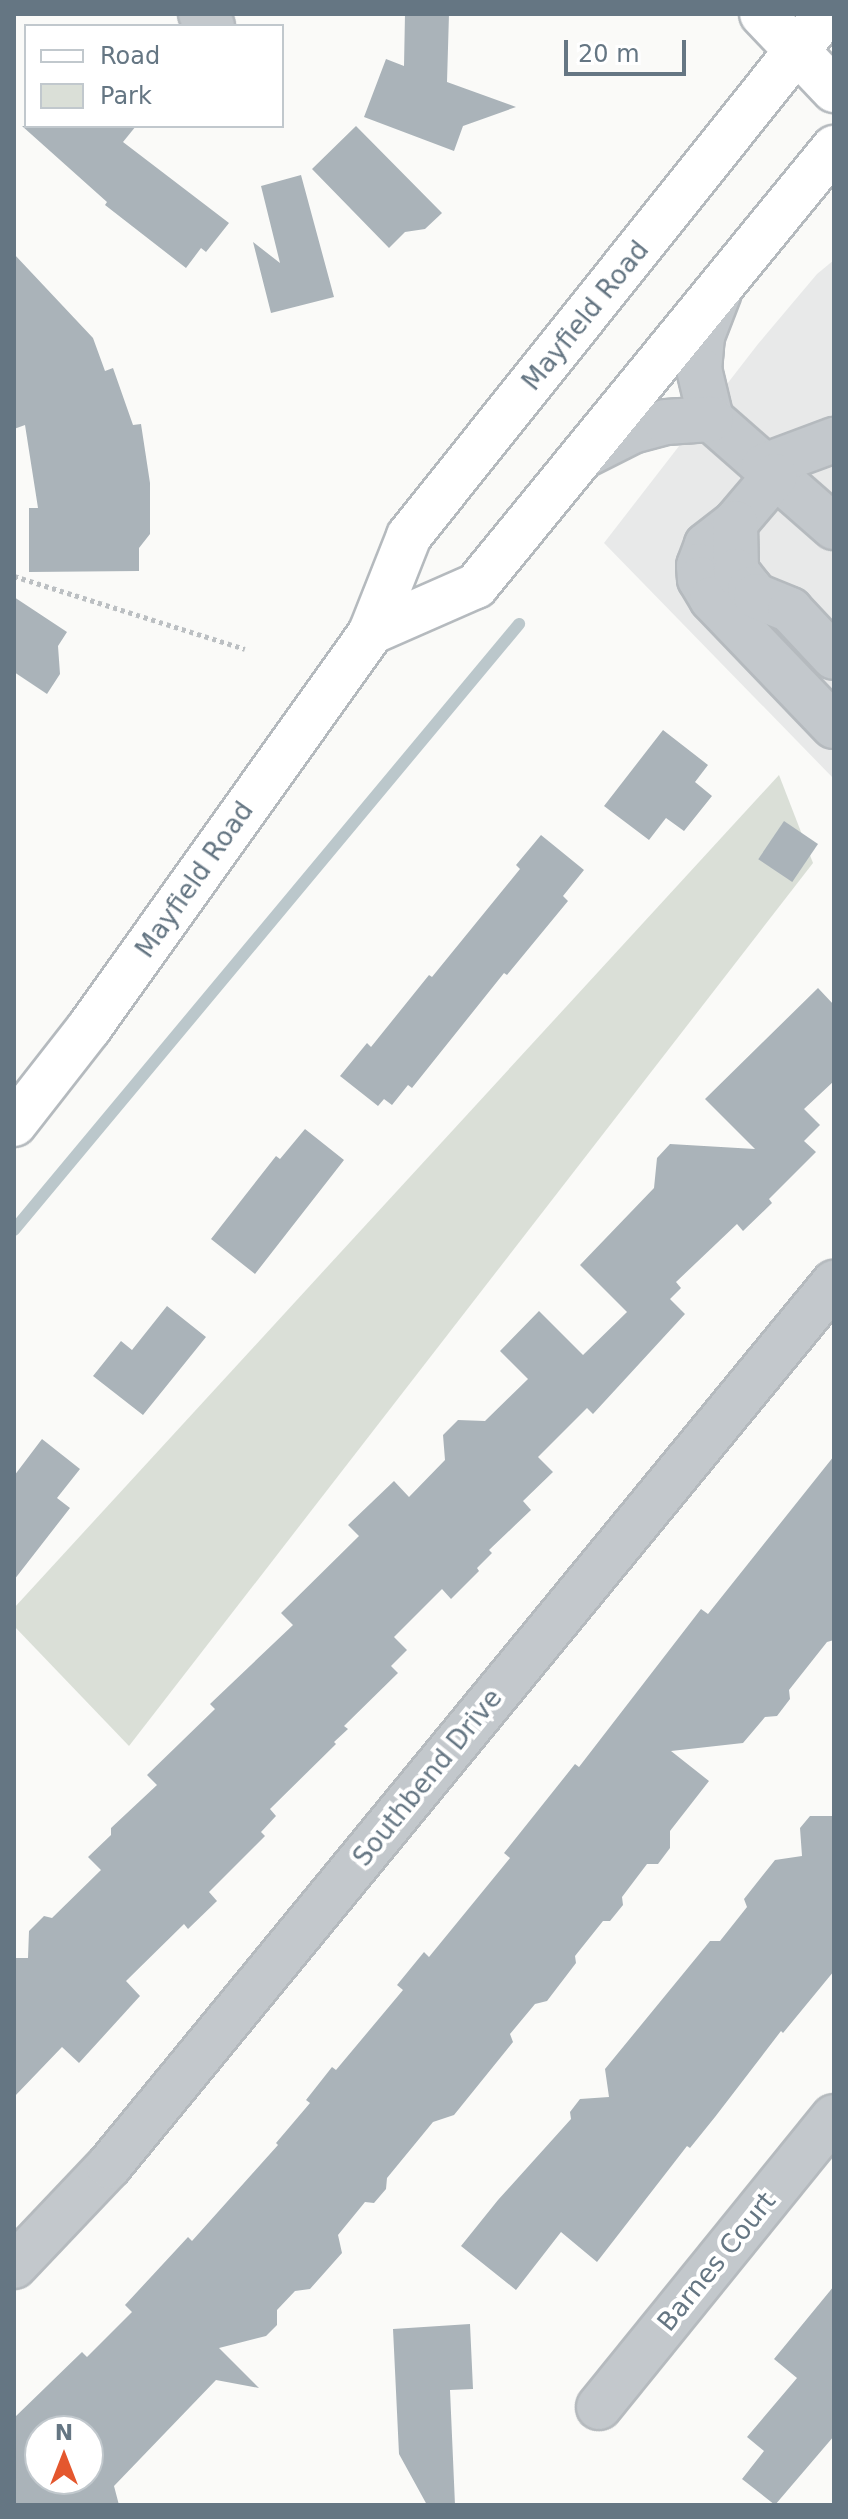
<!DOCTYPE html>
<style>
body{margin:0}
#map{position:relative;width:848px;height:2519px;overflow:hidden;background:#fafaf8;font-family:"DejaVu Sans",sans-serif}
div>[style]{position:absolute}
.built>*{inset:0;background:#e8e9e9}
.green>*{inset:0;background:#dadfd7}
.stream>*{height:12px;margin:-6px;padding:0 6px;transform-origin:6px;border-radius:6px;background:#bbc7cb}
.building>*{inset:0;background:#aab3b9;transform-origin:0 0}
.path>*{height:5px;margin-top:-2.5px;transform-origin:0;background:repeating-linear-gradient(90deg,#bbbfc2 0 4px,transparent 0 8px)}
.roads{filter:drop-shadow(2px 0 #b5babe) drop-shadow(-2px 0 #b5babe) drop-shadow(0 2px #b5babe) drop-shadow(0 -2px #b5babe)}
.minor>*{height:44px;margin:-22px;padding:0 22px;transform-origin:22px;border-radius:22px;background:#c3c8cc}
.major>*{height:44px;margin:-22px;padding:0 22px;transform-origin:22px;border-radius:22px;background:#fff}
span{translate:-50% -50%;white-space:nowrap;text-align:center;line-height:1.15;-webkit-text-stroke:8px #fff;paint-order:stroke}
.street-label{font-size:26px;color:#657683}
.frame{position:absolute;inset:0;border:16px solid #657683;pointer-events:none}
.legend{position:absolute;left:24px;top:24px;width:260px;height:104px;box-sizing:border-box;background:#fff;border:2px solid #c1c8cd;margin:0;padding:10px 14px;list-style:none;font-size:24px;color:#657683}
.legend li{display:flex;align-items:center;gap:16px;height:40px}
.legend b{width:40px;border:2px solid #c1c8cd}
.north{position:absolute;left:24px;top:2415px;width:80px;height:80px;box-sizing:border-box;background:#fff;border:2px solid #c1c8cd;border-radius:50%;rotate:0deg;font-size:22px;font-weight:700;line-height:32px;text-align:center;color:#657683}
.north::after{content:'';display:block;margin:auto;width:28px;height:36px;background:#e4572e;clip-path:polygon(50% 0,100% 100%,50% 72%,0 100%)}
.scale{position:absolute;left:564px;top:40px;width:122px;height:36px;box-sizing:border-box;border:4px solid #657683;border-top:0;padding-left:10px;font-size:24px;line-height:28px;white-space:nowrap;color:#657683;-webkit-text-stroke:6px #fff;paint-order:stroke}
</style>
<div id="map">
<div class="built">
<i style="clip-path:polygon(834px 260px,834px 779px,604px 543px,758px 344px,817px 274px)"></i>
</div>
<div class="green">
<i style="clip-path:polygon(779px 775px,813px 863px,129px 1746px,14px 1626px,14px 1608px)"></i>
</div>
<div class="stream">
<i style="left:14px;top:1230px;width:789px;rotate:-50.19deg"></i>
</div>
<div class="building">
<i style="clip-path:polygon(405px 14px,449px 14px,447px 82px,516px 107px,463px 126px,454px 151px,364px 117px,386px 59px,404px 66px)"></i>
<i style="clip-path:polygon(22px 126px,136px 126px,123px 142px,229px 223px,206px 252px,201px 248px,186px 268px,105px 205px,107px 202px)"></i>
<i style="clip-path:polygon(356px 126px,442px 213px,425px 229px,405px 232px,389px 248px,312px 169px)"></i>
<i style="clip-path:polygon(301px 175px,334px 297px,271px 313px,253px 242px,280px 263px,261px 186px)"></i>
<i style="clip-path:polygon(14px 254px,93px 338px,105px 371px,113px 368px,133px 425px,141px 424px,150px 483px,150px 534px,139px 548px,139px 571px,29px 572px,29px 508px,38px 508px,25px 425px,14px 429px)"></i>
<i style="clip-path:polygon(14px 597px,67px 632px,58px 646px,60px 674px,47px 694px,14px 672px)"></i>
<i style="clip-path:polygon(663px 730px,708px 765px,695px 782px,712px 796px,684px 831px,666px 818px,649px 840px,604px 806px)"></i>
<i style="left:784px;top:821px;width:41px;height:46px;rotate:34deg"></i>
<i style="clip-path:polygon(541px 835px,584px 870px,563px 896px,568px 901px,507px 975px,504px 973px,412px 1088px,408px 1085px,392px 1105px,384px 1099px,378px 1106px,340px 1076px,367px 1043px,371px 1047px,429px 975px,432px 977px,520px 869px,516px 865px)"></i>
<i style="clip-path:polygon(818px 988px,834px 1005px,834px 1081px,804px 1109px,820px 1125px,804px 1141px,816px 1152px,769px 1199px,772px 1203px,743px 1231px,737px 1224px,676px 1282px,681px 1288px,670px 1299px,685px 1314px,593px 1414px,587px 1408px,538px 1457px,553px 1472px,523px 1501px,531px 1510px,489px 1550px,492px 1553px,477px 1568px,479px 1571px,451px 1599px,442px 1589px,394px 1637px,407px 1650px,391px 1666px,398px 1673px,344px 1726px,348px 1729px,334px 1742px,336px 1744px,270px 1809px,276px 1816px,261px 1832px,265px 1836px,209px 1892px,217px 1901px,188px 1929px,184px 1924px,126px 1981px,140px 1996px,79px 2063px,62px 2047px,14px 2097px,14px 1958px,28px 1958px,29px 1931px,44px 1916px,52px 1918px,101px 1870px,88px 1857px,111px 1835px,111px 1828px,157px 1785px,147px 1775px,215px 1709px,210px 1704px,293px 1625px,281px 1613px,359px 1536px,348px 1525px,394px 1481px,409px 1497px,445px 1460px,443px 1435px,458px 1420px,485px 1421px,528px 1379px,500px 1351px,539px 1311px,583px 1355px,627px 1312px,580px 1265px,654px 1188px,657px 1158px,670px 1144px,755px 1149px,705px 1099px)"></i>
<i style="clip-path:polygon(305px 1129px,344px 1160px,255px 1274px,211px 1239px,276px 1156px,280px 1159px)"></i>
<i style="clip-path:polygon(167px 1306px,206px 1337px,143px 1415px,93px 1376px,121px 1341px,132px 1350px)"></i>
<i style="clip-path:polygon(42px 1439px,80px 1469px,57px 1498px,70px 1508px,14px 1580px,14px 1476px)"></i>
<i style="clip-path:polygon(evenodd,834px 1456px,834px 1640px,827px 1642px,789px 1690px,790px 1699px,777px 1716px,765px 1717px,743px 1743px,671px 1751px,709px 1781px,670px 1831px,670px 1848px,658px 1864px,647px 1864px,622px 1897px,623px 1905px,610px 1921px,603px 1921px,575px 1956px,576px 1963px,547px 2001px,535px 2004px,510px 2034px,513px 2042px,454px 2115px,433px 2122px,387px 2178px,386px 2189px,374px 2203px,365px 2202px,338px 2235px,342px 2253px,310px 2289px,295px 2291px,277px 2310px,277px 2325px,266px 2336px,219px 2348px,259px 2388px,216px 2380px,114px 2486px,119px 2505px,14px 2505px,14px 2418px,82px 2352px,87px 2357px,132px 2312px,125px 2305px,188px 2237px,192px 2241px,278px 2145px,276px 2143px,310px 2103px,306px 2100px,332px 2067px,336px 2070px,403px 1990px,397px 1985px,424px 1952px,429px 1957px,510px 1858px,504px 1853px,575px 1764px,579px 1767px,701px 1609px,708px 1614px,834px 1456px,40px 2431px,88px 2431px,88px 2479px,40px 2479px,40px 2431px)"></i>
<i style="clip-path:polygon(810px 1816px,834px 1816px,834px 1971px,783px 2033px,781px 2031px,715px 2117px,690px 2148px,687px 2146px,597px 2262px,561px 2232px,516px 2290px,461px 2246px,498px 2200px,571px 2119px,570px 2112px,580px 2099px,609px 2097px,605px 2069px,710px 1941px,720px 1941px,747px 1907px,744px 1899px,775px 1860px,802px 1856px,800px 1828px)"></i>
<i style="clip-path:polygon(834px 2286px,834px 2436px,775px 2505px,742px 2479px,764px 2451px,747px 2437px,797px 2378px,774px 2359px)"></i>
<i style="clip-path:polygon(470px 2324px,473px 2389px,450px 2390px,455px 2505px,427px 2505px,399px 2454px,393px 2329px)"></i>
</div>
<div class="path">
<i style="left:14px;top:576px;width:242px;rotate:17.5deg"></i>
</div>
<div class="roads">
<div class="minor">
<i style="left:201px;top:14px;width:16px;rotate:47deg"></i>
<i style="left:719px;top:292px;width:47px;rotate:111.1deg"></i>
<i style="left:702px;top:336px;width:33px;rotate:95deg"></i>
<i style="left:699px;top:369px;width:51px;rotate:76.5deg"></i>
<i style="left:711px;top:419px;width:164px;rotate:41.3deg"></i>
<i style="left:583px;top:456px;width:55px;rotate:-27deg"></i>
<i style="left:632px;top:431px;width:35px;rotate:-15deg"></i>
<i style="left:666px;top:422px;width:45px;rotate:-3.8deg"></i>
<i style="left:764px;top:466px;width:75px;rotate:-20.4deg"></i>
<i style="left:775px;top:476px;width:62px;rotate:130.4deg"></i>
<i style="left:735px;top:523px;width:36px;rotate:142deg"></i>
<i style="left:707px;top:545px;width:22px;rotate:111deg"></i>
<i style="left:699px;top:566px;width:13px;rotate:86deg"></i>
<i style="left:700px;top:579px;width:23px;rotate:59deg"></i>
<i style="left:712px;top:599px;width:176px;rotate:46.2deg"></i>
<i style="left:735px;top:523px;width:48px;rotate:88.8deg"></i>
<i style="left:736px;top:571px;width:23px;rotate:52deg"></i>
<i style="left:750px;top:589px;width:9px;rotate:49deg"></i>
<i style="left:756px;top:596px;width:37px;rotate:22deg"></i>
<i style="left:790px;top:610px;width:64px;rotate:46.9deg"></i>
<i style="left:14px;top:2266px;width:138px;rotate:-46.5deg"></i>
<i style="left:109px;top:2166px;width:1143px;rotate:-50.61deg"></i>
<i style="left:599px;top:2407px;width:373px;rotate:-51deg"></i>
</div>
<div class="major">
<i style="left:762px;top:14px;width:105px;rotate:46.5deg"></i>
<i style="left:371px;top:632px;width:115px;rotate:-23.7deg"></i>
<i style="left:476px;top:586px;width:566px;rotate:-50.74deg"></i>
<i style="left:14px;top:1124px;width:122px;rotate:-52deg"></i>
<i style="left:89px;top:1028px;width:486px;rotate:-54.5deg"></i>
<i style="left:371px;top:632px;width:103px;rotate:-68.4deg"></i>
<i style="left:409px;top:536px;width:668px;rotate:-51.38deg"></i>
</div>
</div>
<div class="street-label">
<span style="left:586px;top:316px;rotate:-51deg">Mayfield Road</span>
<span style="left:195px;top:880px;rotate:-55deg">Mayfield Road</span>
<span style="left:428px;top:1778px;rotate:-51deg">Southbend Drive</span>
<span style="left:717px;top:2262px;rotate:-51deg">Barnes Court</span>
</div>
<div class="frame"></div>
<ul class="legend">
<li><b style="height:10px;background:#fff"></b>Road</li>
<li><b style="height:22px;background:#dadfd7"></b>Park</li>
</ul>
<div class="north">N</div>
<div class="scale">20 m</div>
</div>
